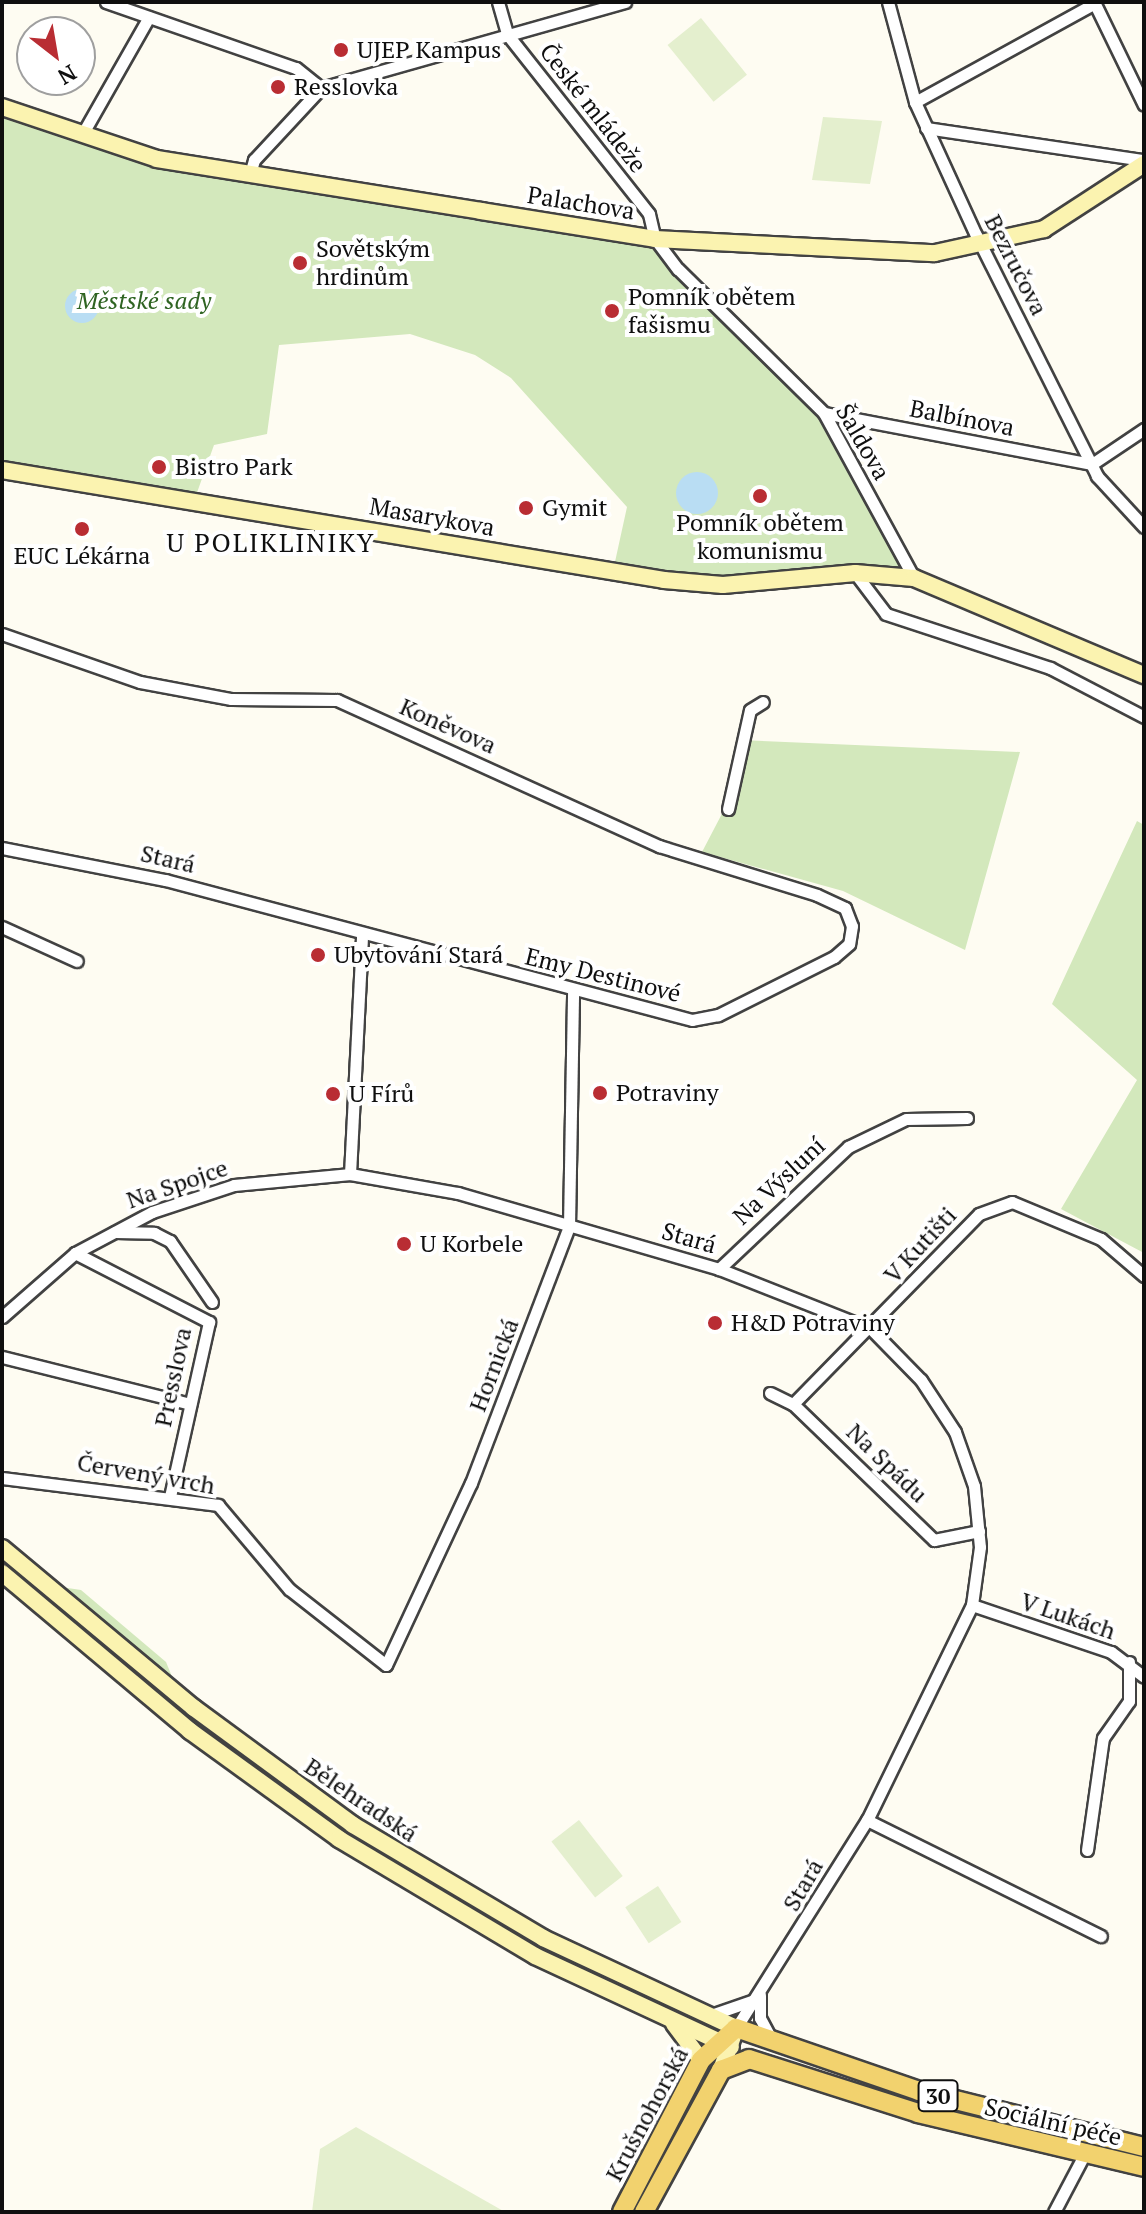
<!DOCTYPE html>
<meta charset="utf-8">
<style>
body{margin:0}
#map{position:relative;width:1146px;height:2214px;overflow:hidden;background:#fefcf2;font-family:"PT Serif",serif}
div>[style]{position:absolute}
.green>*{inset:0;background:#d3e8bc}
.pitch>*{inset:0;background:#e4efce;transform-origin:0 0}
.water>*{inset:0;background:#b9ddf3}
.round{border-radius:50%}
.roads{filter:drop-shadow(2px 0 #424242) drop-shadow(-2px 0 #424242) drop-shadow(0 2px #424242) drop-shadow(0 -2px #424242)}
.street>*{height:11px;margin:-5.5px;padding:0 5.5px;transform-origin:5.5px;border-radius:5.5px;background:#fff}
.secondary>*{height:16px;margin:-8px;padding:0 8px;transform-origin:8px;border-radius:8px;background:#fbf3b0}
.primary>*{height:18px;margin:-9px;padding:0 9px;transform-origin:9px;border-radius:9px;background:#f2d26e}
.dots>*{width:22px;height:22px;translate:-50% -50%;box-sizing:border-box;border:4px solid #fff;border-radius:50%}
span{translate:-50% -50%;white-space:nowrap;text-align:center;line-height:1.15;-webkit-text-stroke:8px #fff;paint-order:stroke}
.shield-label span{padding:2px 6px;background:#fff;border:2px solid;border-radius:6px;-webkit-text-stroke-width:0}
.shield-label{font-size:22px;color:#0f0f0f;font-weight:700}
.poi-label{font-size:24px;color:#0f0f0f}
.left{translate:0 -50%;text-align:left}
.street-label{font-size:24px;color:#0f0f0f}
.park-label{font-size:24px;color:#2f6422;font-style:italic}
.neighbourhood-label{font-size:26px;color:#0f0f0f;letter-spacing:2px}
.frame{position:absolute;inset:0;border:4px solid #0f0f0f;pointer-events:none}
.north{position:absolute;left:16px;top:16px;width:80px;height:80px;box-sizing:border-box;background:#fff;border:2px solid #9f9f9f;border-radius:50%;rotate:149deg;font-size:22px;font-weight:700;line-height:32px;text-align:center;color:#0f0f0f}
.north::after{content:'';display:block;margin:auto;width:28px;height:36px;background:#b92d33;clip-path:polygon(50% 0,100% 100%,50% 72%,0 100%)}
</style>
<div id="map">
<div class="green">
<i style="clip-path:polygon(2px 107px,157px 159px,655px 239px,824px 413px,914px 578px,723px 585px,613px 571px,627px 507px,511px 378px,475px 355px,410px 334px,279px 345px,267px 434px,214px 445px,194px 501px,2px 470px)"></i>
<i style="clip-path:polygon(739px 740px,1020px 752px,965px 950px,843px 891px,702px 852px,726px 806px)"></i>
<i style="clip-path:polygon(1137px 821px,1144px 825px,1144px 1253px,1061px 1209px,1137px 1080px,1052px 1004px)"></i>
<i style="clip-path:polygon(61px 1587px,81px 1590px,166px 1662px,173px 1679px)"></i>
</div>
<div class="pitch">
<i style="left:701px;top:18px;width:73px;height:43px;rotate:51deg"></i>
<i style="clip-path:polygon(823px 117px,882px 121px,870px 184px,812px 180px)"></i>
<i style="left:579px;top:1820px;width:71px;height:35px;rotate:52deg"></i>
<i style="left:658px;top:1886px;width:43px;height:39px;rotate:57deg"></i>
<i style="clip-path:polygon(356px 2127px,505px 2212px,312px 2212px,320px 2149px)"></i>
</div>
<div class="water">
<i class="round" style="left:65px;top:289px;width:34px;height:34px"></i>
<i class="round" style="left:676px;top:472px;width:42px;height:42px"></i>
</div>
<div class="roads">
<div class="street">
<i style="left:106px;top:2px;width:201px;rotate:19.2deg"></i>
<i style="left:296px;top:68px;width:32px;rotate:39deg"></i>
<i style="left:498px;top:2px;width:33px;rotate:74deg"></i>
<i style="left:507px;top:34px;width:229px;rotate:51.7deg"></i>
<i style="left:649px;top:214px;width:26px;rotate:77deg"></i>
<i style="left:655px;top:239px;width:38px;rotate:53deg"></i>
<i style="left:678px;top:269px;width:205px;rotate:44.6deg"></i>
<i style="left:824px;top:413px;width:188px;rotate:61.4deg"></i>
<i style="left:888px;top:2px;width:104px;rotate:74.9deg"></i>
<i style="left:915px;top:102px;width:146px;rotate:65.4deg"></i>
<i style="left:976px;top:235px;width:270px;rotate:63.3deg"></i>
<i style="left:1097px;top:476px;width:69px;rotate:47.3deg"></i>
<i style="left:1094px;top:2px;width:114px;rotate:64.1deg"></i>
<i style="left:915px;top:102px;width:205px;rotate:-28.8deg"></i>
<i style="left:926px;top:128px;width:220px;rotate:8.4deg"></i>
<i style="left:83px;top:133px;width:133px;rotate:-60.4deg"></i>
<i style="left:250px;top:174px;width:15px;rotate:-74deg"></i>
<i style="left:254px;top:160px;width:98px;rotate:-47.1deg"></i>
<i style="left:321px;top:88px;width:316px;rotate:-15.8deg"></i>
<i style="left:824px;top:413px;width:273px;rotate:10.8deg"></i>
<i style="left:1092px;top:464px;width:63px;rotate:-33.9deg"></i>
<i style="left:855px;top:573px;width:51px;rotate:52.9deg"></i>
<i style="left:886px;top:614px;width:173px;rotate:18.2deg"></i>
<i style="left:1050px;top:668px;width:106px;rotate:27.5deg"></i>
<i style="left:2px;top:634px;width:146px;rotate:19.2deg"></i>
<i style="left:140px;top:682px;width:93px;rotate:10.6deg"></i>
<i style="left:231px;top:699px;width:106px;rotate:0.5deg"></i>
<i style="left:337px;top:700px;width:354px;rotate:24.4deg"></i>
<i style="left:659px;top:846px;width:165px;rotate:17.2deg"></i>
<i style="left:817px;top:895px;width:31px;rotate:25deg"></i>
<i style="left:845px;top:908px;width:19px;rotate:69deg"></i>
<i style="left:852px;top:926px;width:18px;rotate:99deg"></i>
<i style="left:849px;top:944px;width:20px;rotate:139deg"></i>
<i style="left:834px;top:957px;width:130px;rotate:153.4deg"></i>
<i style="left:718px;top:1015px;width:26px;rotate:169deg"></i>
<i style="left:692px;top:1020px;width:545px;rotate:-165.12deg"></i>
<i style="left:165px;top:880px;width:166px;rotate:-168.9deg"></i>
<i style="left:728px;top:809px;width:101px;rotate:-77.5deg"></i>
<i style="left:750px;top:710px;width:15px;rotate:-32deg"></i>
<i style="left:2px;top:927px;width:82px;rotate:24.4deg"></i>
<i style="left:350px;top:1174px;width:241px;rotate:-87.1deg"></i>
<i style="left:115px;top:1232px;width:39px;rotate:1deg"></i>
<i style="left:154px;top:1233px;width:18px;rotate:27deg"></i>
<i style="left:170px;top:1241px;width:74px;rotate:55.5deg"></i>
<i style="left:75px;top:1253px;width:151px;rotate:27.2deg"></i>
<i style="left:209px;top:1322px;width:178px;rotate:102.6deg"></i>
<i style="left:719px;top:1269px;width:178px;rotate:-43.4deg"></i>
<i style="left:848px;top:1147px;width:64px;rotate:-25.8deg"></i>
<i style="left:906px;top:1119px;width:61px;rotate:-0.9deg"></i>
<i style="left:2px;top:1317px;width:97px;rotate:-41.2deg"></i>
<i style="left:75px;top:1253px;width:87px;rotate:-28deg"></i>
<i style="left:152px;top:1212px;width:86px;rotate:-18.2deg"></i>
<i style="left:234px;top:1185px;width:117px;rotate:-5.4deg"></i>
<i style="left:350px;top:1174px;width:110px;rotate:10deg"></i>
<i style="left:458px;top:1193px;width:272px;rotate:16.2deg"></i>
<i style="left:719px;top:1269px;width:163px;rotate:21.5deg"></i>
<i style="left:871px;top:1329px;width:71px;rotate:45.6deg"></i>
<i style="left:921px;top:1380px;width:62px;rotate:56.8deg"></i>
<i style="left:955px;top:1432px;width:57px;rotate:70.6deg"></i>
<i style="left:974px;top:1486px;width:61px;rotate:84.4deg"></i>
<i style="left:980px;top:1547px;width:59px;rotate:97.9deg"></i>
<i style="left:972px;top:1605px;width:239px;rotate:116deg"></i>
<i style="left:867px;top:1820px;width:246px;rotate:122.2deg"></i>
<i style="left:2px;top:1357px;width:194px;rotate:14deg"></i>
<i style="left:770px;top:1393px;width:25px;rotate:26deg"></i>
<i style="left:793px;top:1404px;width:196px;rotate:44deg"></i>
<i style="left:934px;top:1540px;width:46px;rotate:-11.3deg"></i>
<i style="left:793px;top:1404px;width:266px;rotate:-45.6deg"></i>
<i style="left:979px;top:1214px;width:35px;rotate:-20deg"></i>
<i style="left:1012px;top:1202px;width:96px;rotate:22.6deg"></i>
<i style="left:1101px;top:1239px;width:57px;rotate:40.7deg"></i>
<i style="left:2px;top:1478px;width:218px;rotate:7.1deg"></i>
<i style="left:218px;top:1505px;width:110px;rotate:49.8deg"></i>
<i style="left:289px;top:1589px;width:123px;rotate:38.1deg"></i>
<i style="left:386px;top:1665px;width:201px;rotate:-65deg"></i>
<i style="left:471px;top:1483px;width:275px;rotate:-69.1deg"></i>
<i style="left:569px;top:1226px;width:235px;rotate:-89deg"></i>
<i style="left:972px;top:1605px;width:147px;rotate:18.7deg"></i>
<i style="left:1111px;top:1652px;width:41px;rotate:37.1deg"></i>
<i style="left:867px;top:1820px;width:261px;rotate:26.4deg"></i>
<i style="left:1087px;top:1850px;width:113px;rotate:-81.9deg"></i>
<i style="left:1103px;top:1738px;width:45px;rotate:-54.9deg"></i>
<i style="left:1129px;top:1701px;width:39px;rotate:-90deg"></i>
<i style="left:760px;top:1995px;width:23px;rotate:90deg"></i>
<i style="left:760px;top:2018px;width:24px;rotate:62deg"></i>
<i style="left:711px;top:2015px;width:46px;rotate:-19.2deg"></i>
<i style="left:1054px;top:2212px;width:62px;rotate:-62.2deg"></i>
</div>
<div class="secondary">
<i style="left:2px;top:107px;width:163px;rotate:18.5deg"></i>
<i style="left:157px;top:159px;width:328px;rotate:9.1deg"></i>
<i style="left:481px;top:211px;width:176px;rotate:9.1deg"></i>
<i style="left:655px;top:239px;width:280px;rotate:2.9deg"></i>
<i style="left:935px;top:253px;width:112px;rotate:-12.4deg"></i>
<i style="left:1044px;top:229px;width:119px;rotate:-33deg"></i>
<i style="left:2px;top:470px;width:671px;rotate:9.43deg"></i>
<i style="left:664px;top:580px;width:59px;rotate:4.8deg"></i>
<i style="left:723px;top:585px;width:133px;rotate:-5.2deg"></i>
<i style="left:855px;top:573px;width:59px;rotate:4.8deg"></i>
<i style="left:914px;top:578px;width:250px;rotate:22.9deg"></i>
<i style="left:2px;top:1548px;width:250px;rotate:39.8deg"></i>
<i style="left:194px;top:1708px;width:197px;rotate:36.3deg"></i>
<i style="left:353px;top:1825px;width:221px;rotate:30.7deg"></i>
<i style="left:543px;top:1938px;width:213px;rotate:25deg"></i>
<i style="left:736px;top:2028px;width:45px;rotate:109.7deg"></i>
<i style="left:2px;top:1573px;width:246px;rotate:40deg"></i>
<i style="left:190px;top:1731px;width:184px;rotate:35.9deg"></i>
<i style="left:339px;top:1839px;width:228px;rotate:30.8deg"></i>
<i style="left:535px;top:1956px;width:216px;rotate:24.9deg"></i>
<i style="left:674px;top:2024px;width:45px;rotate:53.1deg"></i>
</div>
<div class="primary">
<i style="left:622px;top:2212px;width:171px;rotate:-62.5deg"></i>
<i style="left:701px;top:2060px;width:47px;rotate:-42.4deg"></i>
<i style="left:736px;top:2028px;width:194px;rotate:19deg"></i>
<i style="left:919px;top:2091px;width:232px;rotate:14deg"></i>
<i style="left:644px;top:2212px;width:162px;rotate:-61.5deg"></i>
<i style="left:721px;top:2070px;width:30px;rotate:-21deg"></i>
<i style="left:749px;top:2059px;width:177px;rotate:17.7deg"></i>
<i style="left:918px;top:2113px;width:232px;rotate:13.4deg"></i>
</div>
</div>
<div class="dots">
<i style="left:341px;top:50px;background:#b92d33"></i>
<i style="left:278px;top:87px;background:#b92d33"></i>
<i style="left:300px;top:263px;background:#b92d33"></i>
<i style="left:612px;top:311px;background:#b92d33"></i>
<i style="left:159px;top:467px;background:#b92d33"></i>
<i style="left:760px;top:496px;background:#b92d33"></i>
<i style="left:526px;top:508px;background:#b92d33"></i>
<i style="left:82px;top:529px;background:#b92d33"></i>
<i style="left:318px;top:955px;background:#b92d33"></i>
<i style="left:600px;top:1093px;background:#b92d33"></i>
<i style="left:333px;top:1094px;background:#b92d33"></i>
<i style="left:404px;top:1244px;background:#b92d33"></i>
<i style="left:715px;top:1323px;background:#b92d33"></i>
</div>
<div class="shield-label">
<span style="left:938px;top:2096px">30</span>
</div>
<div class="poi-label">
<span class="left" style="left:357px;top:50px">UJEP Kampus</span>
<span class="left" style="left:294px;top:87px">Resslovka</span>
<span class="left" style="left:316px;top:263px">Sovětským<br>hrdinům</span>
<span class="left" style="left:628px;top:311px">Pomník obětem<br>fašismu</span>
<span class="left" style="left:175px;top:467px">Bistro Park</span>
<span class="left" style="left:542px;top:508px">Gymit</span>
<span style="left:760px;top:537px">Pomník obětem<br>komunismu</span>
<span style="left:82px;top:556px">EUC Lékárna</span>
<span class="left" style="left:334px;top:955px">Ubytování Stará</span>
<span class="left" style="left:616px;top:1093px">Potraviny</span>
<span class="left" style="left:349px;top:1094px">U Fírů</span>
<span class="left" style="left:420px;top:1244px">U Korbele</span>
<span class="left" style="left:731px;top:1323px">H&amp;D Potraviny</span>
</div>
<div class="street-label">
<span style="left:593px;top:108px;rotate:52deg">České mládeže</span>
<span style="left:581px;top:203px;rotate:9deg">Palachova</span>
<span style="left:1016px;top:265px;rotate:63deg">Bezručova</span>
<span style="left:962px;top:418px;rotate:11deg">Balbínova</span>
<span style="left:863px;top:442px;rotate:60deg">Šaldova</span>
<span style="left:432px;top:517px;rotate:10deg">Masarykova</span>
<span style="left:448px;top:726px;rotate:24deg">Koněvova</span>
<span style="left:168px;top:859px;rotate:13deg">Stará</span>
<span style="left:603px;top:975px;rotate:14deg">Emy Destinové</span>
<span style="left:779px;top:1181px;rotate:-43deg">Na Výsluní</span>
<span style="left:177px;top:1184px;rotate:-19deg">Na Spojce</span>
<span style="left:689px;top:1238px;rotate:16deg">Stará</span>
<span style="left:920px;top:1245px;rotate:-47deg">V Kutišti</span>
<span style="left:494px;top:1365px;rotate:-69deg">Hornická</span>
<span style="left:173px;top:1377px;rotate:-78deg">Presslova</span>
<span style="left:887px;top:1463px;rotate:44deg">Na Spádu</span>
<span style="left:146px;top:1474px;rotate:10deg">Červený vrch</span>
<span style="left:1068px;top:1616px;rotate:19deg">V Lukách</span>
<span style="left:361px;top:1800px;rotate:34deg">Bělehradská</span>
<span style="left:803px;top:1885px;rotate:-60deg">Stará</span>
<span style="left:647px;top:2114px;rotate:-62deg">Krušnohorská</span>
<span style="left:1053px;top:2122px;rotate:13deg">Sociální péče</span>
</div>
<div class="park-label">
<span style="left:144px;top:301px">Městské sady</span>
</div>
<div class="neighbourhood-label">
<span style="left:271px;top:543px">U POLIKLINIKY</span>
</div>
<div class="frame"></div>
<div class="north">N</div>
</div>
